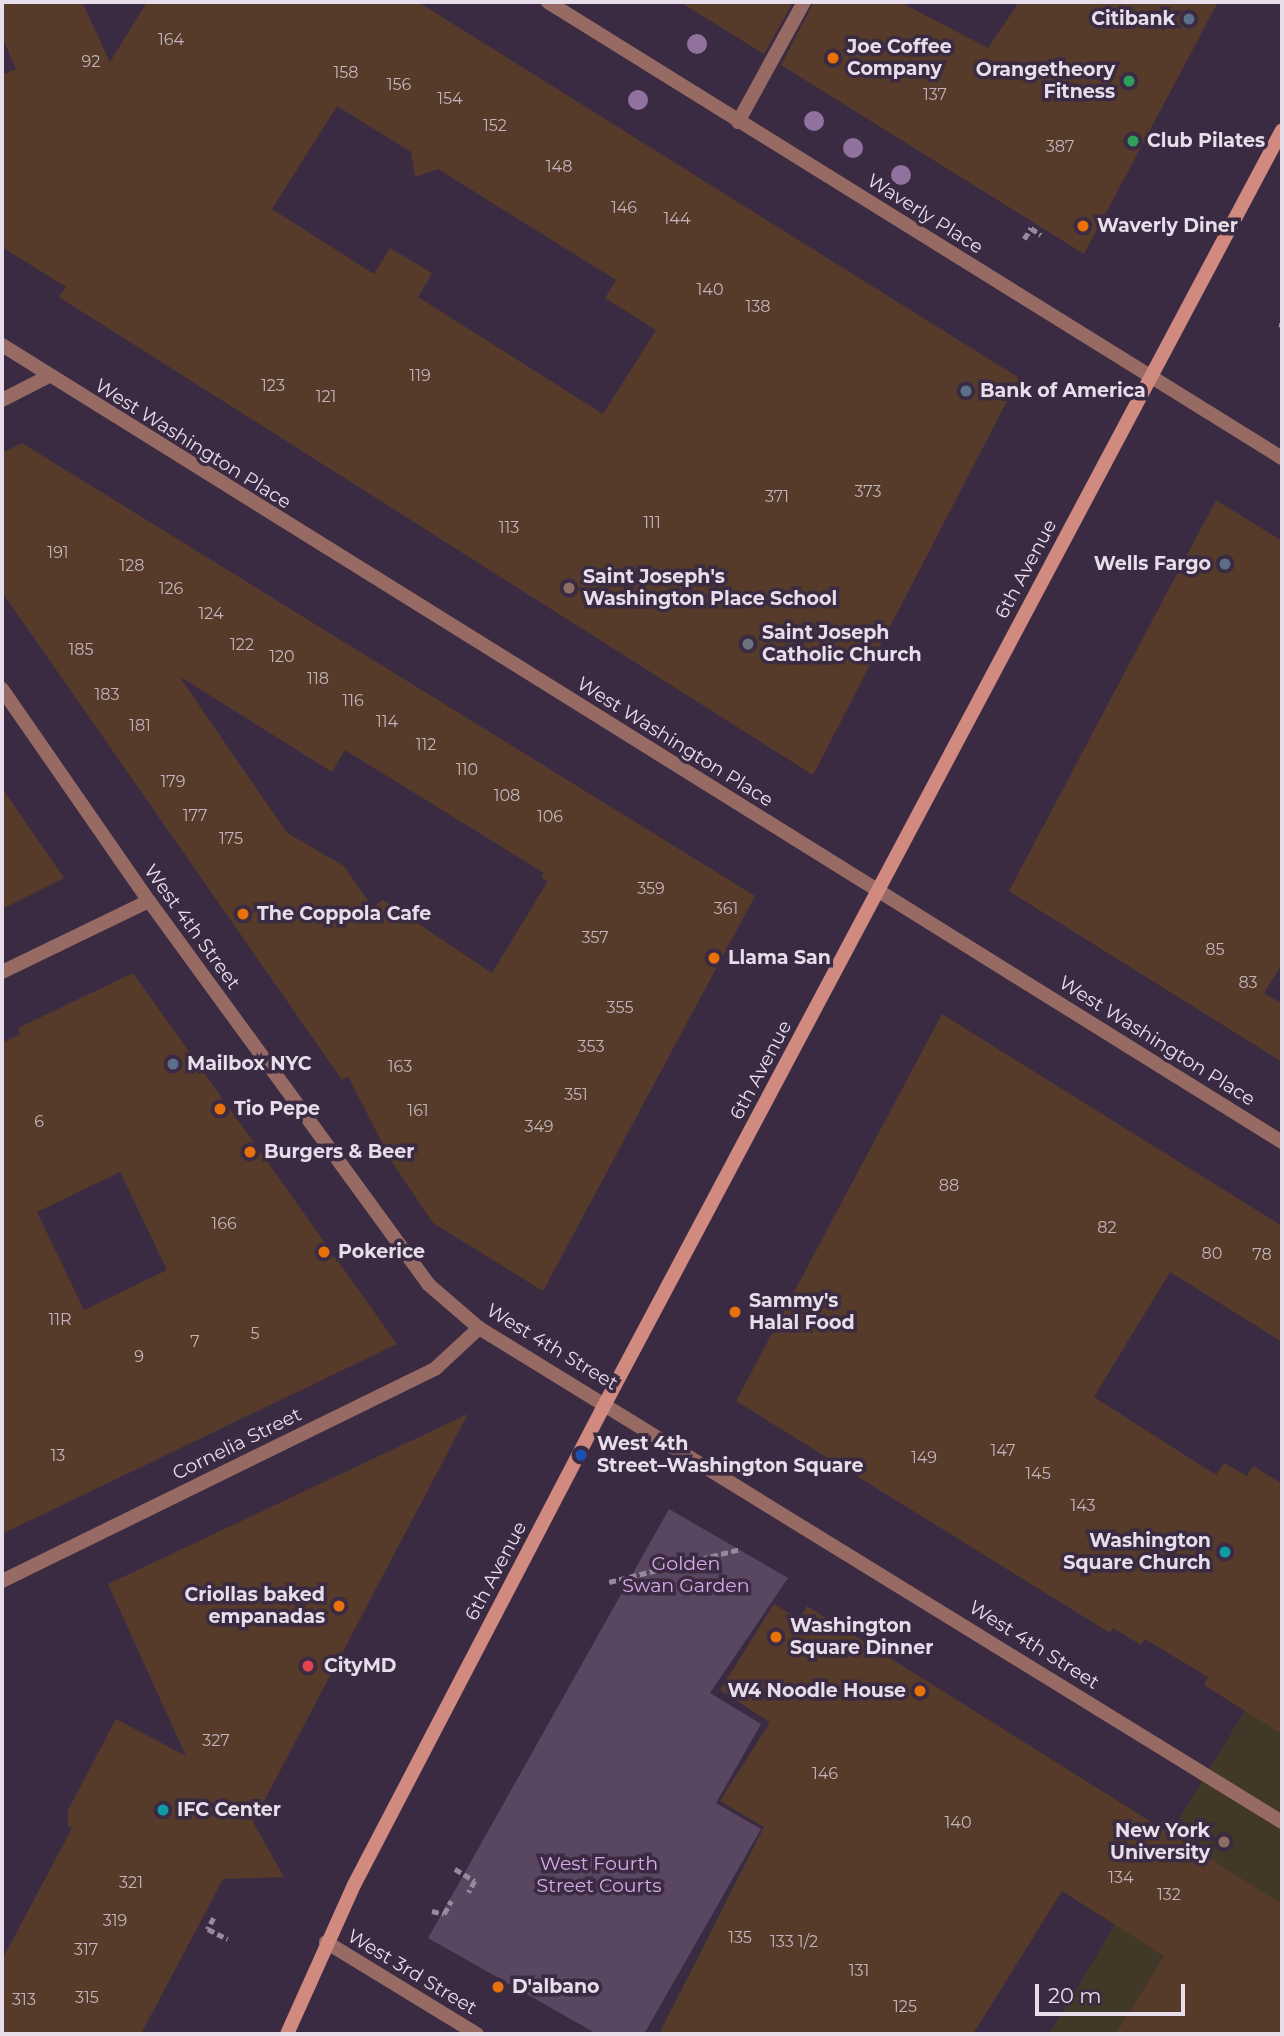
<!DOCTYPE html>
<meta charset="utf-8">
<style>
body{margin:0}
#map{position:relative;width:1284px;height:2036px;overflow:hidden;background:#3b2b42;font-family:Montserrat,sans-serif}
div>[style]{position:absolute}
.education>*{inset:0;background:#423828}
.green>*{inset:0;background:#594660}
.building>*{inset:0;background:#563b2b}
.path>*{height:4.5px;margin-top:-2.25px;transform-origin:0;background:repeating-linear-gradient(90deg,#978a9c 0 7px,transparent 0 10.5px)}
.minor>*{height:14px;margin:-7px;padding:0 7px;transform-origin:7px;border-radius:7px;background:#976b64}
.secondary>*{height:14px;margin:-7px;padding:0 7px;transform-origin:7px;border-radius:7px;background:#d08a7f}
.trees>*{width:20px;height:20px;margin:-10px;border-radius:50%;background:#91719e}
.dots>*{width:19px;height:19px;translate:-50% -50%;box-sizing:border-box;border:4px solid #3b2b42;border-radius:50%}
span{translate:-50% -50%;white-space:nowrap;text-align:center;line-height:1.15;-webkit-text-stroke:7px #3b2b42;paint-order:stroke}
.number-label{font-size:16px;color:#c3b4bb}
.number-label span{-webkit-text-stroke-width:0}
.poi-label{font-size:19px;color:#e7ddeb;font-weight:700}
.right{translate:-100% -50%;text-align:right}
.left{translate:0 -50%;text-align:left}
.street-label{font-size:19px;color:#e7ddeb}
.park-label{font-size:19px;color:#d7aae9}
.frame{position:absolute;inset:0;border:4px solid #e7ddeb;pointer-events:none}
.scale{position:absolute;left:1035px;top:1984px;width:150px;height:32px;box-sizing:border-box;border:4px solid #e7ddeb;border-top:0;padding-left:9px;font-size:21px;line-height:24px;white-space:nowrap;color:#e7ddeb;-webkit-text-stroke:5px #3b2b42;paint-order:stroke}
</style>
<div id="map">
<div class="education">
<i style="clip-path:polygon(1282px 1649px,1282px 2034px,1049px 2034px)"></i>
</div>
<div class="green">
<i style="clip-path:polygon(669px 1509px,788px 1578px,710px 1693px,761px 1724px,716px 1803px,761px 1829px,644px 2034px,597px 2034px,428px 1938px)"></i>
</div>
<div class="building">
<i style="clip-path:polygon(evenodd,2px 2px,82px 2px,110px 62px,147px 2px,418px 2px,1019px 378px,813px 775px,59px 297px,66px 287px,2px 247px,2px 75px,16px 69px,2px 37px,2px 2px,337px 106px,411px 152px,415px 177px,438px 169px,616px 280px,605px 298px,656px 330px,603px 414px,418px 297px,432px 273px,390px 248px,374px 274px,272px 209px,337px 106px)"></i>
<i style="clip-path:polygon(680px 2px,793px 2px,764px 54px)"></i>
<i style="clip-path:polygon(814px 2px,900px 2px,988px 48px,1019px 2px,1218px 2px,1084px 254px,781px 65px)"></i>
<i style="clip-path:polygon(evenodd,22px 443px,755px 896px,543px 1291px,433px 1223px,392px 1162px,348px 1076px,342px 1080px,2px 592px,2px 453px,22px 443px,179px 676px,332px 772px,345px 750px,544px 873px,541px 877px,548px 881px,492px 973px,383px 900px,372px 907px,344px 866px,287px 833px,179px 676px)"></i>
<i style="clip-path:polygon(1216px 500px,1282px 541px,1282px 964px,1264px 993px,1282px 1004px,1282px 1062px,1009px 891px)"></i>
<i style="clip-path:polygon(2px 788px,64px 878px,2px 909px)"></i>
<i style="clip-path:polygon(evenodd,133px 973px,397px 1344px,2px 1534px,2px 1043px,21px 1034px,18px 1028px,133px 973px,120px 1172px,167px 1270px,84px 1310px,37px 1212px,120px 1172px)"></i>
<i style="clip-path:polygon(942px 1014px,1282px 1226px,1282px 1342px,1170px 1272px,1094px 1397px,1216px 1475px,1224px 1463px,1247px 1476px,1253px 1466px,1282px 1484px,1282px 1734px,1204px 1685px,1208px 1677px,1145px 1639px,1141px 1645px,1113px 1628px,1110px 1633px,736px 1401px)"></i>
<i style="clip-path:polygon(468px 1414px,253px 1822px,284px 1877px,223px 1879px,141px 2034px,2px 2034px,2px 1960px,72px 1828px,68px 1826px,68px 1810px,116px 1719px,186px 1756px,108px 1584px)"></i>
<i style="clip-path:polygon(774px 1604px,799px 1619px,807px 1606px,1282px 1904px,1282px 2034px,1116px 2034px,1164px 1956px,1062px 1891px,973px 2034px,659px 2034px,764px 1827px,720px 1801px,770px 1722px,720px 1690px)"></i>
</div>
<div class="path">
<i style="left:1024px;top:239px;width:13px;rotate:-58deg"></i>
<i style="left:1031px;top:228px;width:12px;rotate:35deg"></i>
<i style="left:1279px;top:324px;width:3px;rotate:18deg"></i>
<i style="left:609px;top:1582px;width:135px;rotate:-14.1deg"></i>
<i style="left:455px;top:1869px;width:23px;rotate:31deg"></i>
<i style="left:475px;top:1881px;width:13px;rotate:119deg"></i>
<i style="left:432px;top:1911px;width:12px;rotate:14deg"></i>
<i style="left:444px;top:1914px;width:15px;rotate:-62deg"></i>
<i style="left:214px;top:1918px;width:13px;rotate:119deg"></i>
<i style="left:208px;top:1929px;width:22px;rotate:27deg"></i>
</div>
<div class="minor">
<i style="left:548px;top:2px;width:864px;rotate:31.85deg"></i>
<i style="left:738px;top:122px;width:137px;rotate:-61.2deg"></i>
<i style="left:2px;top:345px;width:1508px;rotate:31.91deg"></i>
<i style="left:2px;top:400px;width:51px;rotate:-27.1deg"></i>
<i style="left:2px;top:689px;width:258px;rotate:55.3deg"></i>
<i style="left:149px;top:901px;width:474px;rotate:53.9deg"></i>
<i style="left:428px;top:1284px;width:67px;rotate:40.8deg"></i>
<i style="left:479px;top:1328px;width:943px;rotate:31.6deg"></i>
<i style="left:2px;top:972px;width:163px;rotate:-25.8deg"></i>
<i style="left:2px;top:1581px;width:483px;rotate:-26.1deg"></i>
<i style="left:436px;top:1368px;width:59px;rotate:-42.9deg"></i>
<i style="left:326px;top:1942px;width:177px;rotate:31.4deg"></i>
</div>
<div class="secondary">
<i style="left:287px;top:2034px;width:163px;rotate:-65.8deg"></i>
<i style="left:354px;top:1885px;width:545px;rotate:-62.45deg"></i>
<i style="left:606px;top:1402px;width:1440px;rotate:-62.01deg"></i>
</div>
<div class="trees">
<i style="left:697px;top:44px"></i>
<i style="left:638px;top:100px"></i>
<i style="left:814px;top:121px"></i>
<i style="left:853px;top:148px"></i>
<i style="left:901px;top:175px"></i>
</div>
<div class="dots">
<i style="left:1189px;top:19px;background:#5c6f8a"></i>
<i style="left:833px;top:58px;background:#e8710a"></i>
<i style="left:1129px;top:81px;background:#2e9e5b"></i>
<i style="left:1133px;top:141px;background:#2e9e5b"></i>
<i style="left:1083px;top:226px;background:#e8710a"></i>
<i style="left:966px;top:391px;background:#5c6f8a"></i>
<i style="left:1225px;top:564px;background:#5c6f8a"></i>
<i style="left:569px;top:588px;background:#8d6e63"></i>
<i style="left:748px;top:644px;background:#6b7280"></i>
<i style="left:243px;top:914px;background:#e8710a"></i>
<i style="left:714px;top:958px;background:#e8710a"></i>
<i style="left:173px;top:1064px;background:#5c6f8a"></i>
<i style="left:220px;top:1109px;background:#e8710a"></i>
<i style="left:250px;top:1152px;background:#e8710a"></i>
<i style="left:324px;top:1252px;background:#e8710a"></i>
<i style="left:735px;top:1312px;background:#e8710a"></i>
<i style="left:581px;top:1455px;background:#1a4fb4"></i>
<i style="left:1225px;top:1552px;background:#0f9aa8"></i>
<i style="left:339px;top:1606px;background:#e8710a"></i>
<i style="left:776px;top:1637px;background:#e8710a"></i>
<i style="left:308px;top:1666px;background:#e0444e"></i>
<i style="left:920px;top:1691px;background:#e8710a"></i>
<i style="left:163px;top:1810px;background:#0f9aa8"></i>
<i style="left:1224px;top:1842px;background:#8d6e63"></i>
<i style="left:498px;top:1987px;background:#e8710a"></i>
</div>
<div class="number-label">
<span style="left:171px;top:40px">164</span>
<span style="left:91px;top:62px">92</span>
<span style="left:346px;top:73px">158</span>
<span style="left:399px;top:85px">156</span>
<span style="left:935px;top:95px">137</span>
<span style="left:450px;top:99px">154</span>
<span style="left:495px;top:126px">152</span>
<span style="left:1060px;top:147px">387</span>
<span style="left:559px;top:167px">148</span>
<span style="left:624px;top:208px">146</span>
<span style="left:677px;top:219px">144</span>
<span style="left:710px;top:290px">140</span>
<span style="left:758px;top:307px">138</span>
<span style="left:420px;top:376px">119</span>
<span style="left:273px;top:386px">123</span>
<span style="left:326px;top:397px">121</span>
<span style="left:868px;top:492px">373</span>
<span style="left:777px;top:497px">371</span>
<span style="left:652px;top:523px">111</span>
<span style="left:509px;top:528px">113</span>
<span style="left:58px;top:553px">191</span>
<span style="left:132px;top:566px">128</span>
<span style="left:171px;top:589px">126</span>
<span style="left:211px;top:614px">124</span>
<span style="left:242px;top:645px">122</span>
<span style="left:81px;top:650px">185</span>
<span style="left:282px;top:657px">120</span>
<span style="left:318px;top:679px">118</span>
<span style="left:107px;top:695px">183</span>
<span style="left:353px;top:701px">116</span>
<span style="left:387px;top:722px">114</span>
<span style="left:140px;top:726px">181</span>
<span style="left:426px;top:745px">112</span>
<span style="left:467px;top:770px">110</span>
<span style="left:173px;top:782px">179</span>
<span style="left:507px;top:796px">108</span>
<span style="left:195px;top:816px">177</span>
<span style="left:550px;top:817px">106</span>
<span style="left:231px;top:839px">175</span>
<span style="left:651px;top:889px">359</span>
<span style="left:726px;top:909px">361</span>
<span style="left:595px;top:938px">357</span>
<span style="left:1215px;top:950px">85</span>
<span style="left:1248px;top:983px">83</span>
<span style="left:620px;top:1008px">355</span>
<span style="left:591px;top:1047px">353</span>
<span style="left:400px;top:1067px">163</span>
<span style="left:576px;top:1095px">351</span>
<span style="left:418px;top:1111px">161</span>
<span style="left:39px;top:1122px">6</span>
<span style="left:539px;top:1127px">349</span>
<span style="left:949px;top:1186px">88</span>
<span style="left:224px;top:1224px">166</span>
<span style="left:1107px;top:1228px">82</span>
<span style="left:1212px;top:1254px">80</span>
<span style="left:1262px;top:1255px">78</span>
<span style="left:60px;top:1320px">11R</span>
<span style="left:255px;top:1334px">5</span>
<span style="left:195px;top:1342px">7</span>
<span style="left:139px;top:1357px">9</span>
<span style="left:1003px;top:1451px">147</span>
<span style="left:58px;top:1456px">13</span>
<span style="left:924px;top:1458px">149</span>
<span style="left:1038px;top:1474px">145</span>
<span style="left:1083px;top:1506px">143</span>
<span style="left:216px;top:1741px">327</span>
<span style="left:825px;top:1774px">146</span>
<span style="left:958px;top:1823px">140</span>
<span style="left:1121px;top:1878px">134</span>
<span style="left:131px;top:1883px">321</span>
<span style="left:1169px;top:1895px">132</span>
<span style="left:115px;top:1921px">319</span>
<span style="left:740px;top:1938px">135</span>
<span style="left:794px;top:1942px">133 1/2</span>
<span style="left:86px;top:1950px">317</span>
<span style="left:859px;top:1971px">131</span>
<span style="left:87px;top:1998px">315</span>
<span style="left:24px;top:2000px">313</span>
<span style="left:905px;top:2007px">125</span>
</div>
<div class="poi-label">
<span class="right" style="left:1175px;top:19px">Citibank</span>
<span class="left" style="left:847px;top:58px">Joe Coffee<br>Company</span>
<span class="right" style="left:1115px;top:81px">Orangetheory<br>Fitness</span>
<span class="left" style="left:1147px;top:141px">Club Pilates</span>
<span class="left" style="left:1097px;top:226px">Waverly Diner</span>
<span class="left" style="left:980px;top:391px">Bank of America</span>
<span class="right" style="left:1211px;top:564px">Wells Fargo</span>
<span class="left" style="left:583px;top:588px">Saint Joseph's<br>Washington Place School</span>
<span class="left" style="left:762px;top:644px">Saint Joseph<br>Catholic Church</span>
<span class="left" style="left:257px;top:914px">The Coppola Cafe</span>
<span class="left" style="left:728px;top:958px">Llama San</span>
<span class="left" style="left:187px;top:1064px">Mailbox NYC</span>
<span class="left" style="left:234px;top:1109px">Tio Pepe</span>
<span class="left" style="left:264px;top:1152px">Burgers &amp; Beer</span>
<span class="left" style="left:338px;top:1252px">Pokerice</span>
<span class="left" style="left:749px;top:1312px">Sammy's<br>Halal Food</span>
<span class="left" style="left:597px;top:1455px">West 4th<br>Street–Washington Square</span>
<span class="right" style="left:1211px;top:1552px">Washington<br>Square Church</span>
<span class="right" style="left:325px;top:1606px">Criollas baked<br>empanadas</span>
<span class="left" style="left:790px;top:1637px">Washington<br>Square Dinner</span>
<span class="left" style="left:324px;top:1666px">CityMD</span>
<span class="right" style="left:906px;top:1691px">W4 Noodle House</span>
<span class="left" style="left:177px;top:1810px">IFC Center</span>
<span class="right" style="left:1210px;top:1842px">New York<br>University</span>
<span class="left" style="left:512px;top:1987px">D'albano</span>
</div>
<div class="street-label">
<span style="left:925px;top:214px;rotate:32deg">Waverly Place</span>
<span style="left:193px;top:444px;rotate:32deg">West Washington Place</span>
<span style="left:1026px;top:569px;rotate:-62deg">6th Avenue</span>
<span style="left:675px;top:742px;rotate:32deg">West Washington Place</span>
<span style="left:192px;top:927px;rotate:54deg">West 4th Street</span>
<span style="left:1157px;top:1041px;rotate:32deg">West Washington Place</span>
<span style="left:761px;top:1070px;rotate:-62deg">6th Avenue</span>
<span style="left:552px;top:1347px;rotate:31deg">West 4th Street</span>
<span style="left:237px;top:1444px;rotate:-26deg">Cornelia Street</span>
<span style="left:496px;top:1571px;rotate:-62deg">6th Avenue</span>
<span style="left:1034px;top:1645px;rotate:32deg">West 4th Street</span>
<span style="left:412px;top:1972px;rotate:31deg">West 3rd Street</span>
</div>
<div class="park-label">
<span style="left:686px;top:1575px">Golden<br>Swan Garden</span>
<span style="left:599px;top:1875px">West Fourth<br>Street Courts</span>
</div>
<div class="frame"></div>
<div class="scale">20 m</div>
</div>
